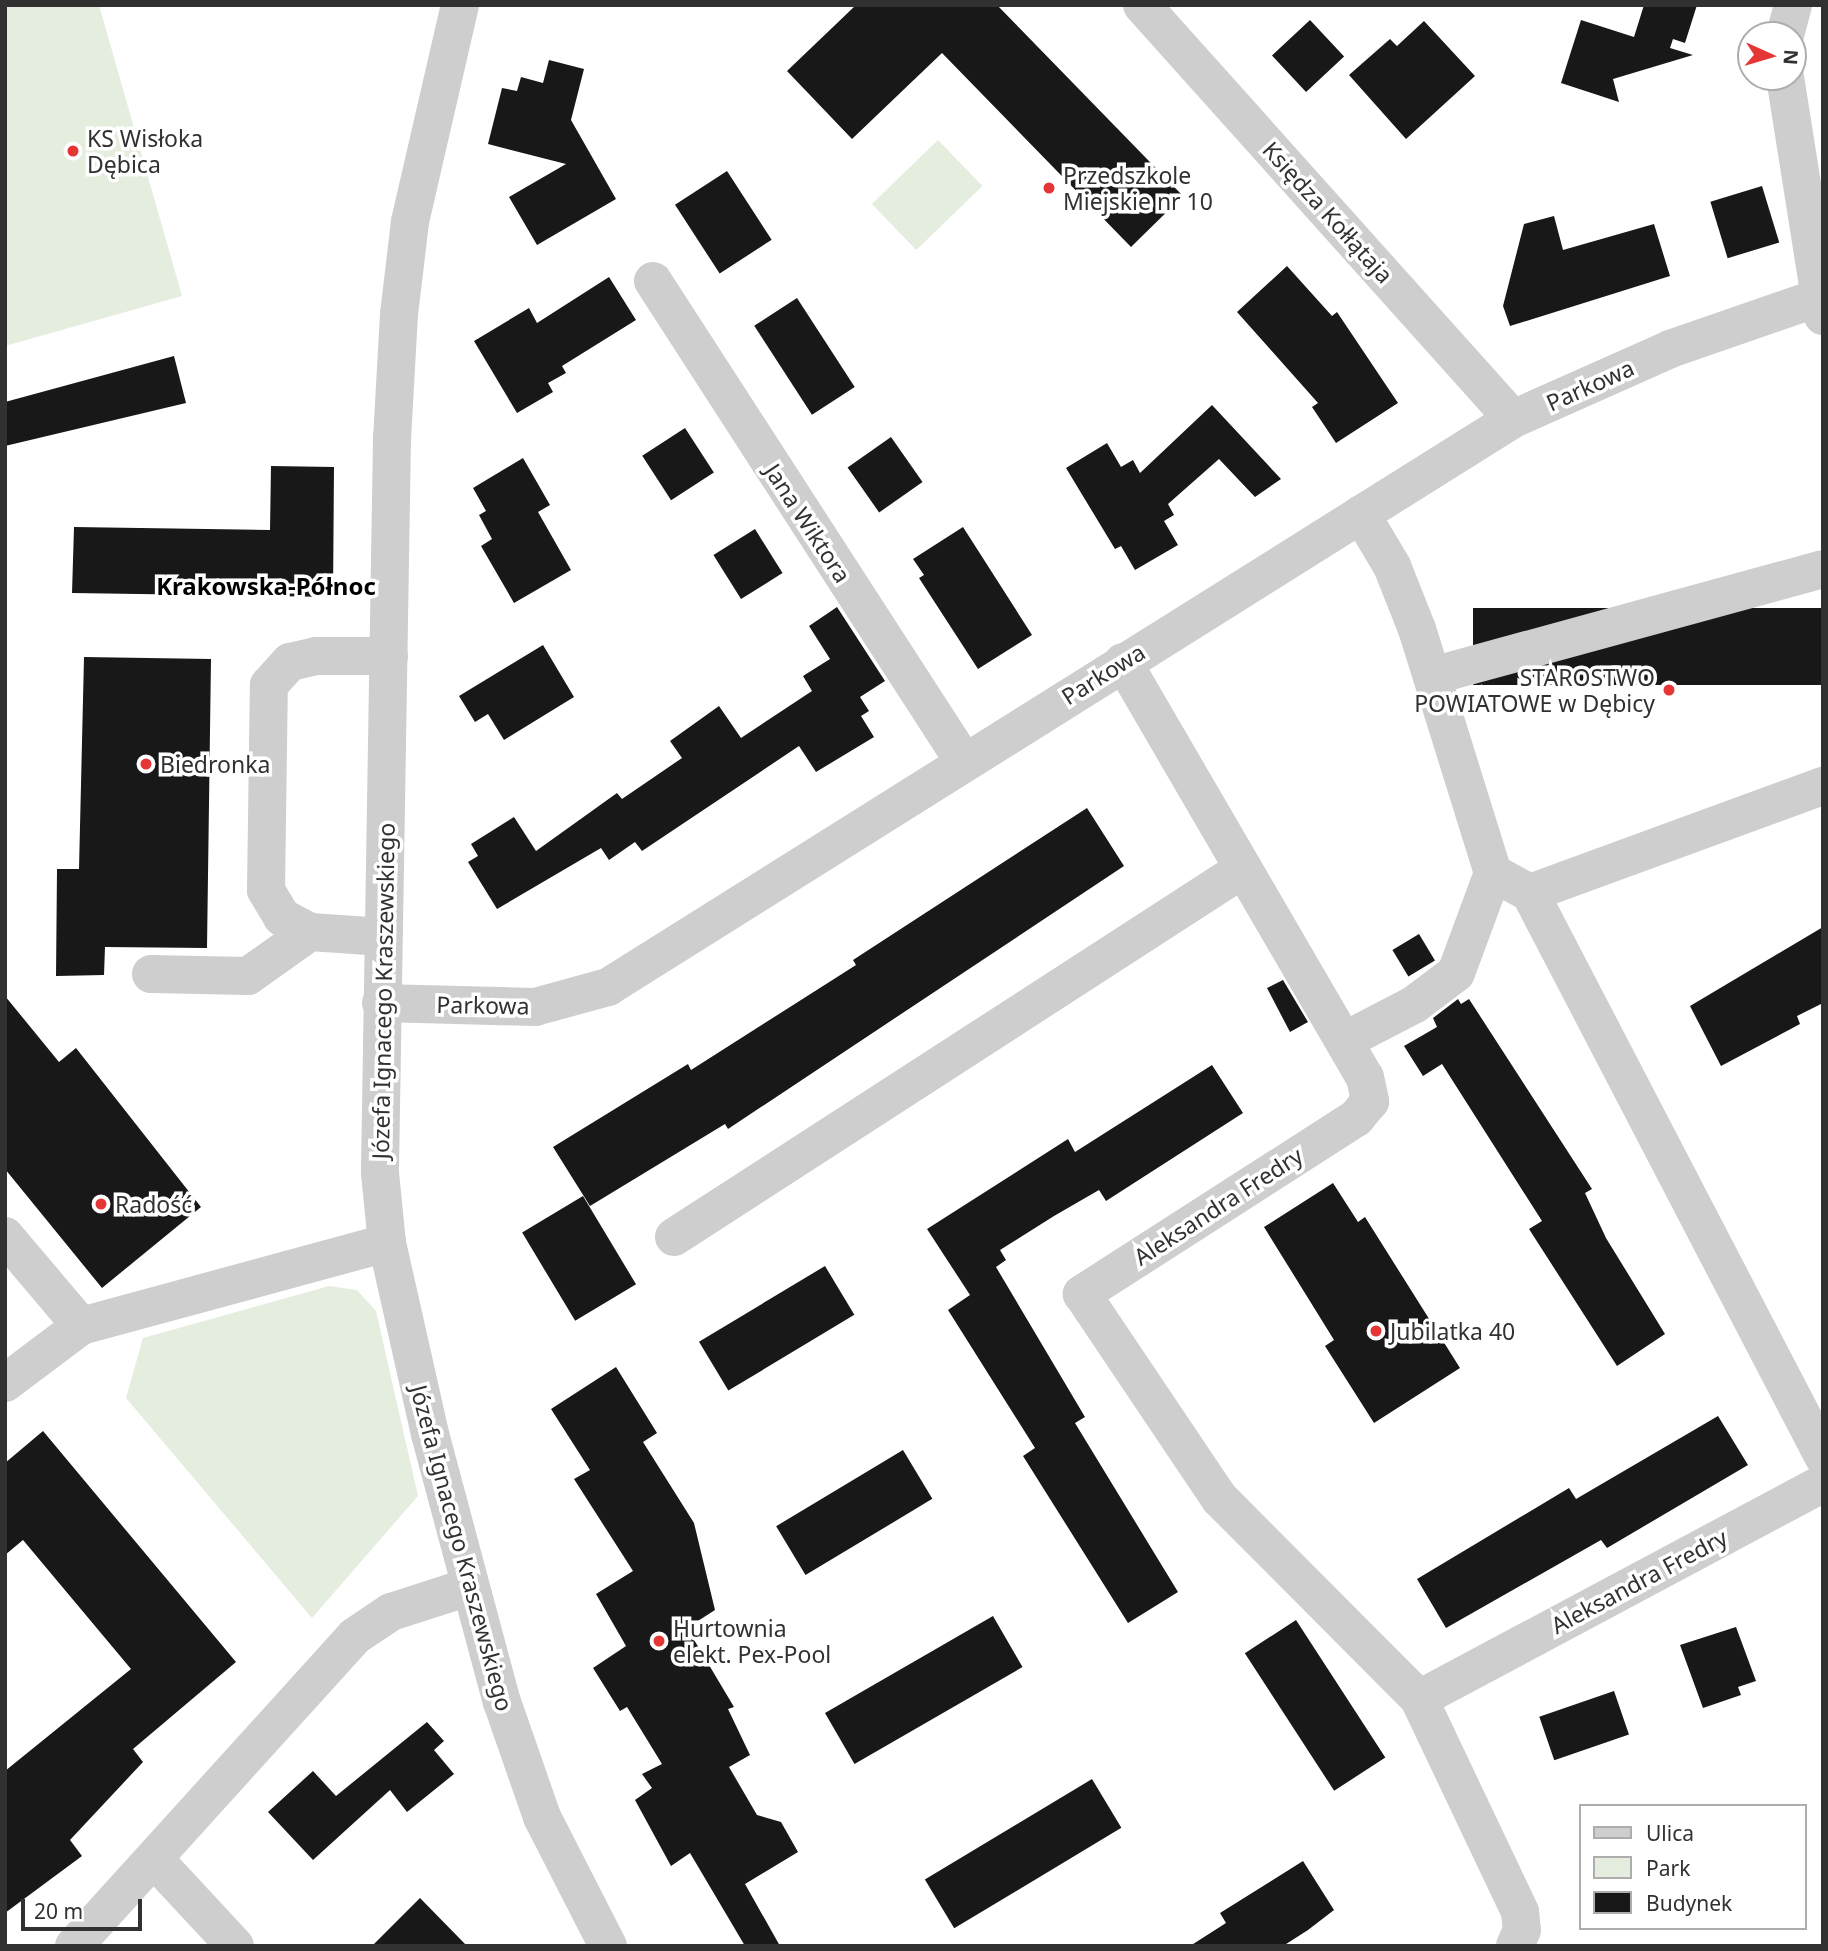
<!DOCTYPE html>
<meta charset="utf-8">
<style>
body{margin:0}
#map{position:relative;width:1828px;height:1951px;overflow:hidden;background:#fff;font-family:"Noto Sans",sans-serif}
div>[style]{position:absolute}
.green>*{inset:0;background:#e5eddf;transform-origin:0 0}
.building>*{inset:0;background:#181818;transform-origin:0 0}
.minor>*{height:38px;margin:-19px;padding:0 19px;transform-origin:19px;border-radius:19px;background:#cecece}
.dots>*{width:19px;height:19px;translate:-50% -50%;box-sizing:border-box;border:4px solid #fff;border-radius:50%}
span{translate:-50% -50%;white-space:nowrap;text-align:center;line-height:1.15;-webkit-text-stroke:7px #fff;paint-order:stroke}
.poi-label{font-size:23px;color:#313131}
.left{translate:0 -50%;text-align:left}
.right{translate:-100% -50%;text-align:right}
.street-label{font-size:23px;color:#313131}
.neighbourhood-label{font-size:24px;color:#000;font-weight:700}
.frame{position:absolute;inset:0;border:7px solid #313131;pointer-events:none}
.legend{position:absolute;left:1579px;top:1804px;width:228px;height:126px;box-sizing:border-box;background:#fff;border:2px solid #adadad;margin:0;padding:9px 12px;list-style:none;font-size:21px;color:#313131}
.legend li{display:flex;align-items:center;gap:14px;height:35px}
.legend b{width:35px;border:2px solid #adadad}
.north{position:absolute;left:1737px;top:21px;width:70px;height:70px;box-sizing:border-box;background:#fff;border:2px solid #adadad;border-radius:50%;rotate:94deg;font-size:19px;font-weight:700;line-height:28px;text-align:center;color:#313131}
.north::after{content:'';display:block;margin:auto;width:24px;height:32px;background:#e53535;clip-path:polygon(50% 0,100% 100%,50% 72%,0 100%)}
.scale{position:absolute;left:21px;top:1899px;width:121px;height:32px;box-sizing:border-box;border:4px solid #313131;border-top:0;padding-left:9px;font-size:21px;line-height:24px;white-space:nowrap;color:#313131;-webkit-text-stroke:5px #fff;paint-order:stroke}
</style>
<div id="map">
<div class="green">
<i style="clip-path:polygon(5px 5px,99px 5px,182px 296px,5px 346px)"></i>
<i style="left:938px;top:140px;width:64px;height:92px;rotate:46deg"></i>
<i style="clip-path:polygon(329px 1286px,357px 1290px,376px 1311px,418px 1496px,312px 1618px,126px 1398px,143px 1338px)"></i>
</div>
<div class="building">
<i style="clip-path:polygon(856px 5px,997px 5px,1183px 196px,1131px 247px,942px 53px,852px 139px,787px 71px)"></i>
<i style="clip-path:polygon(1644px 5px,1697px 5px,1685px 43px,1673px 39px,1670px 48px,1693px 55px,1613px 79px,1619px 102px,1561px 83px,1581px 20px,1634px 37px)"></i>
<i style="left:1310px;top:20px;width:50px;height:52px;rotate:47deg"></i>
<i style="clip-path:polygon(1424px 21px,1475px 76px,1406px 139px,1349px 75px,1390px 39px,1397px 46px)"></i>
<i style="clip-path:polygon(549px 60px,584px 69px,571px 120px,616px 199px,537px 245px,509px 197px,566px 164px,488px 144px,502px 88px,517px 91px,521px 77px,543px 83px)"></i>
<i style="left:727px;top:171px;width:82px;height:62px;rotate:57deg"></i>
<i style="left:1762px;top:186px;width:59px;height:54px;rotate:73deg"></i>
<i style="clip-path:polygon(1554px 216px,1563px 250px,1654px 224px,1670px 276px,1510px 326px,1503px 306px,1524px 224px)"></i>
<i style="clip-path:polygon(1287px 266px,1332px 316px,1337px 312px,1398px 403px,1336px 443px,1312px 407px,1318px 403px,1237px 312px)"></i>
<i style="clip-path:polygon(609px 277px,636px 320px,562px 366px,566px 373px,548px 383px,553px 392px,517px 413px,474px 341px,529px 308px,537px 323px)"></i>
<i style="left:797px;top:298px;width:106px;height:51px;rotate:57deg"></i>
<i style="clip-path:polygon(174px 356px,186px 403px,5px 446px,5px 402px)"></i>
<i style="clip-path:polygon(1212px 405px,1281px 479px,1255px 497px,1219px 459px,1168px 504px,1174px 515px,1164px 521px,1178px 545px,1135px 570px,1121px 546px,1115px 549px,1066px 468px,1107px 443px,1121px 467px,1133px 460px,1140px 473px)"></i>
<i style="left:685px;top:428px;width:53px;height:51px;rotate:57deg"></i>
<i style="left:891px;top:437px;width:55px;height:53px;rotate:55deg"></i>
<i style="clip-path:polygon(523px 458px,550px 505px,538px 512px,571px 570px,514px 603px,481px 546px,492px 539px,479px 515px,486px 511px,473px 488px)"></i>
<i style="clip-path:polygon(271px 466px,334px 467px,333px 597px,72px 593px,74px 527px,270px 530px)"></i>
<i style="clip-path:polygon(963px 527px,1032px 635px,978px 669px,919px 578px,924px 575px,913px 559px)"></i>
<i style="left:755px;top:529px;width:52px;height:49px;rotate:58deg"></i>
<i style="clip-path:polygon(837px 607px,885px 681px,860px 697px,869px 711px,861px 716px,874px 737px,816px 772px,799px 746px,642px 851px,635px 842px,609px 860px,601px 848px,497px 909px,468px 862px,478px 856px,471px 844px,514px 817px,536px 851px,617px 793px,622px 799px,682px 758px,670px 741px,719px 706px,741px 738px,812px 691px,803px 676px,830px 659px,809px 626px)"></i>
<i style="left:1823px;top:608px;width:77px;height:350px;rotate:90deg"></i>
<i style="clip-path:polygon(543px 645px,574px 697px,504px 740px,488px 714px,475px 722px,459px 696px)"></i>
<i style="clip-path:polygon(84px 657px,211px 659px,207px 948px,105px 947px,104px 975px,56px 976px,57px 869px,79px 869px)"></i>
<i style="clip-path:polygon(1087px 808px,1124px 866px,728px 1129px,725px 1124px,590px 1206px,553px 1147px,688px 1064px,691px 1070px,856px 965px,853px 960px)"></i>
<i style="clip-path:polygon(1823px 927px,1823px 1003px,1797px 1016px,1800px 1024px,1721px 1066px,1690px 1006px)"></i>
<i style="left:1419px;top:934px;width:31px;height:31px;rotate:59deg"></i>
<i style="clip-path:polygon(1283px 980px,1308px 1022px,1290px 1032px,1267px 988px)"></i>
<i style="clip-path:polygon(5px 996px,59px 1062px,76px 1048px,201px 1207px,102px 1288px,5px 1169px)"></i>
<i style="clip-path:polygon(1458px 999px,1461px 1004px,1469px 999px,1592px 1189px,1585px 1193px,1606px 1238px,1665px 1334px,1617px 1366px,1529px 1229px,1542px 1221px,1442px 1064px,1423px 1076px,1404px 1046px,1437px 1027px,1433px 1018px)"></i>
<i style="clip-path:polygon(1212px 1065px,1243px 1113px,1106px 1201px,1099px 1190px,1054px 1216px,1000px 1250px,1006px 1260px,996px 1267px,1085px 1417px,1075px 1423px,1178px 1592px,1128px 1623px,1023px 1456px,1035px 1448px,948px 1310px,970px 1295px,927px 1229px,1068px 1139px,1075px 1152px)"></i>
<i style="clip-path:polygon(1333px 1183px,1358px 1222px,1365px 1217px,1460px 1368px,1374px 1423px,1325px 1346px,1334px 1340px,1264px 1227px)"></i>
<i style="left:583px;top:1196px;width:103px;height:71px;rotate:59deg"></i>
<i style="left:825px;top:1266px;width:57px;height:147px;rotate:59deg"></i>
<i style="clip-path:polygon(616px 1367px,657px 1433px,643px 1442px,694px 1523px,715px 1610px,687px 1628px,734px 1707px,728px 1709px,750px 1755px,729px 1767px,757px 1815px,781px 1822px,798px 1852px,745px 1884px,780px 1946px,745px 1946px,690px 1853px,671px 1866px,635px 1800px,652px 1788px,642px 1774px,662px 1764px,627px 1707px,620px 1711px,593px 1668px,626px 1646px,596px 1594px,633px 1571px,574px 1479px,590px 1470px,551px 1409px)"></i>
<i style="clip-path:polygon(1718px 1416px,1748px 1465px,1607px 1548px,1601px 1540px,1446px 1628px,1417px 1579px,1569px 1488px,1576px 1499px)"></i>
<i style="clip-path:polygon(43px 1431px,236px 1662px,133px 1749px,143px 1762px,70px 1840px,82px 1856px,5px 1913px,5px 1771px,131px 1669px,23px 1540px,5px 1555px,5px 1463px)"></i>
<i style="left:903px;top:1450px;width:57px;height:148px;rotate:59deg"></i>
<i style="left:993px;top:1616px;width:59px;height:194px;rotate:60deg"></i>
<i style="left:1296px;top:1620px;width:164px;height:61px;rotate:57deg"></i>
<i style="clip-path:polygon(1736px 1627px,1756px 1681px,1738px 1687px,1741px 1695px,1703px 1708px,1680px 1645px)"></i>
<i style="left:1614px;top:1691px;width:46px;height:79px;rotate:71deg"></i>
<i style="clip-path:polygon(427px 1722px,444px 1741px,434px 1750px,454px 1774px,407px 1812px,390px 1790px,313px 1860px,268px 1812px,313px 1771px,336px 1796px)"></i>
<i style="left:1092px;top:1779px;width:57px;height:195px;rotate:59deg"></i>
<i style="clip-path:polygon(1303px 1861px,1334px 1910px,1308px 1930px,1283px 1946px,1190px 1946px,1226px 1923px,1220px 1913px)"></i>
<i style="clip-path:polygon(420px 1898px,467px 1946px,372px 1946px)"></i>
</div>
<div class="minor">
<i style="left:460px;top:5px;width:223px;rotate:103deg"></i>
<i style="left:410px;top:222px;width:93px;rotate:96.8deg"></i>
<i style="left:399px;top:314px;width:124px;rotate:93.2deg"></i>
<i style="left:392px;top:438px;width:735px;rotate:90.94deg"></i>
<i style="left:380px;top:1173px;width:70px;rotate:84.3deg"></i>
<i style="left:387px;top:1243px;width:196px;rotate:77.3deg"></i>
<i style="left:430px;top:1434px;width:278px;rotate:75deg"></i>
<i style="left:502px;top:1702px;width:122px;rotate:70.8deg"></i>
<i style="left:542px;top:1817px;width:145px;rotate:62.9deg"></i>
<i style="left:1142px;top:5px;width:556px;rotate:48.14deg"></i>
<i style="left:1785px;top:35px;width:31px;rotate:-75deg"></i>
<i style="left:1785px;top:77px;width:242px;rotate:81deg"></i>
<i style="left:653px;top:281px;width:573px;rotate:57.11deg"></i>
<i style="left:1361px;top:514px;width:61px;rotate:59.2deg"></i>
<i style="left:1392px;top:566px;width:68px;rotate:68.4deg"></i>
<i style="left:1417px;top:629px;width:256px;rotate:72.7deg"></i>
<i style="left:1493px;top:873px;width:42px;rotate:28.4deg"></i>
<i style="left:1530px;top:893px;width:635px;rotate:62.51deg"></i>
<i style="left:1123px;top:662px;width:480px;rotate:59.8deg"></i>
<i style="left:1365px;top:1077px;width:25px;rotate:78deg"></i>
<i style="left:1370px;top:1101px;width:22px;rotate:129deg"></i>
<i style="left:1356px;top:1118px;width:326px;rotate:147.3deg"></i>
<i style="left:1082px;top:1294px;width:247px;rotate:56.1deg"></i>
<i style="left:1220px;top:1499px;width:282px;rotate:45.1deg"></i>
<i style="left:1419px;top:1699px;width:236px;rotate:64.6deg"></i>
<i style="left:1520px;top:1912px;width:18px;rotate:84deg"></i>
<i style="left:1522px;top:1930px;width:17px;rotate:114deg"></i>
<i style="left:1432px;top:676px;width:405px;rotate:-15.3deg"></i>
<i style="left:1530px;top:893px;width:312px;rotate:-20.1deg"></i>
<i style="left:383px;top:937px;width:73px;rotate:-176.1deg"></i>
<i style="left:310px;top:932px;width:32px;rotate:-152deg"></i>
<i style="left:282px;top:917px;width:31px;rotate:-121deg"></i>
<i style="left:266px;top:890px;width:205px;rotate:-89.2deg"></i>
<i style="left:269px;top:685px;width:31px;rotate:-48deg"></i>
<i style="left:290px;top:662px;width:27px;rotate:-13deg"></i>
<i style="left:316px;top:656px;width:73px"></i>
<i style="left:151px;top:974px;width:97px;rotate:1.2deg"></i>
<i style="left:248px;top:976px;width:76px;rotate:-35.4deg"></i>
<i style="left:381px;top:1003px;width:154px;rotate:1.5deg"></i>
<i style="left:535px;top:1007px;width:76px;rotate:-15.3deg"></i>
<i style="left:608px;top:987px;width:1068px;rotate:-32.11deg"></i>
<i style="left:1513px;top:419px;width:172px;rotate:-24deg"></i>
<i style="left:1670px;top:349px;width:162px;rotate:-19.1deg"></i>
<i style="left:1344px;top:1041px;width:80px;rotate:-27.5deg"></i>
<i style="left:1415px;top:1004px;width:51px;rotate:-37.1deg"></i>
<i style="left:1456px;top:973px;width:107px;rotate:-69.7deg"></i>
<i style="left:5px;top:1236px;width:118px;rotate:49.8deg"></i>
<i style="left:674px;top:1237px;width:678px;rotate:-32.89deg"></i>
<i style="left:5px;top:1383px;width:95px;rotate:-36.9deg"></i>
<i style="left:81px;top:1326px;width:317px;rotate:-15.2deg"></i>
<i style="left:1419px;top:1699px;width:458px;rotate:-28.1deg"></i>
<i style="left:156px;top:1861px;width:116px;rotate:47.1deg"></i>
<i style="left:74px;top:1946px;width:418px;rotate:-47.8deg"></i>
<i style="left:355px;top:1636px;width:43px;rotate:-33.7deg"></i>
<i style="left:391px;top:1612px;width:82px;rotate:-17.8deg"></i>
</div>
<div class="dots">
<i style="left:73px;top:151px;background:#e53535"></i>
<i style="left:1049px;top:188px;background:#e53535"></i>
<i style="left:1669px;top:690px;background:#e53535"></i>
<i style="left:146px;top:764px;background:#e53535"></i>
<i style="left:101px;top:1204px;background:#e53535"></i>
<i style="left:1376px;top:1331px;background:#e53535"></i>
<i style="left:659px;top:1641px;background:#e53535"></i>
</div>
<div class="poi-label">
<span class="left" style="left:87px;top:151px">KS Wisłoka<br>Dębica</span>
<span class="left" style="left:1063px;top:188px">Przedszkole<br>Miejskie nr 10</span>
<span class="right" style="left:1655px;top:690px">STAROSTWO<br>POWIATOWE w Dębicy</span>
<span class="left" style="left:160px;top:764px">Biedronka</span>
<span class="left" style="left:115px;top:1204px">Radość</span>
<span class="left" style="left:1390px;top:1331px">Jubilatka 40</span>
<span class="left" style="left:673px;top:1641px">Hurtownia<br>elekt. Pex-Pool</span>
</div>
<div class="street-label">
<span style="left:1328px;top:212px;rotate:48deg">Księdza Kołłątaja</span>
<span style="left:1590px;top:385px;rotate:-24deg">Parkowa</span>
<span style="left:808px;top:523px;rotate:57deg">Jana Wiktora</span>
<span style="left:1103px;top:674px;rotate:-32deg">Parkowa</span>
<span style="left:383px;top:991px;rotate:-89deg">Józefa Ignacego Kraszewskiego</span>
<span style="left:483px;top:1005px;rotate:1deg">Parkowa</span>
<span style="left:1218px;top:1206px;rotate:-33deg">Aleksandra Fredry</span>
<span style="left:462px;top:1548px;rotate:75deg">Józefa Ignacego Kraszewskiego</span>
<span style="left:1639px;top:1581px;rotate:-28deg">Aleksandra Fredry</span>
</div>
<div class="neighbourhood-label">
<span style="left:266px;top:586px">Krakowska-Północ</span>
</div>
<div class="frame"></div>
<ul class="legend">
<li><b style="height:9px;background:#cecece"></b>Ulica</li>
<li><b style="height:19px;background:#e5eddf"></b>Park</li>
<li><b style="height:19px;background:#181818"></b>Budynek</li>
</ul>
<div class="north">N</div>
<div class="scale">20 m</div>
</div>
